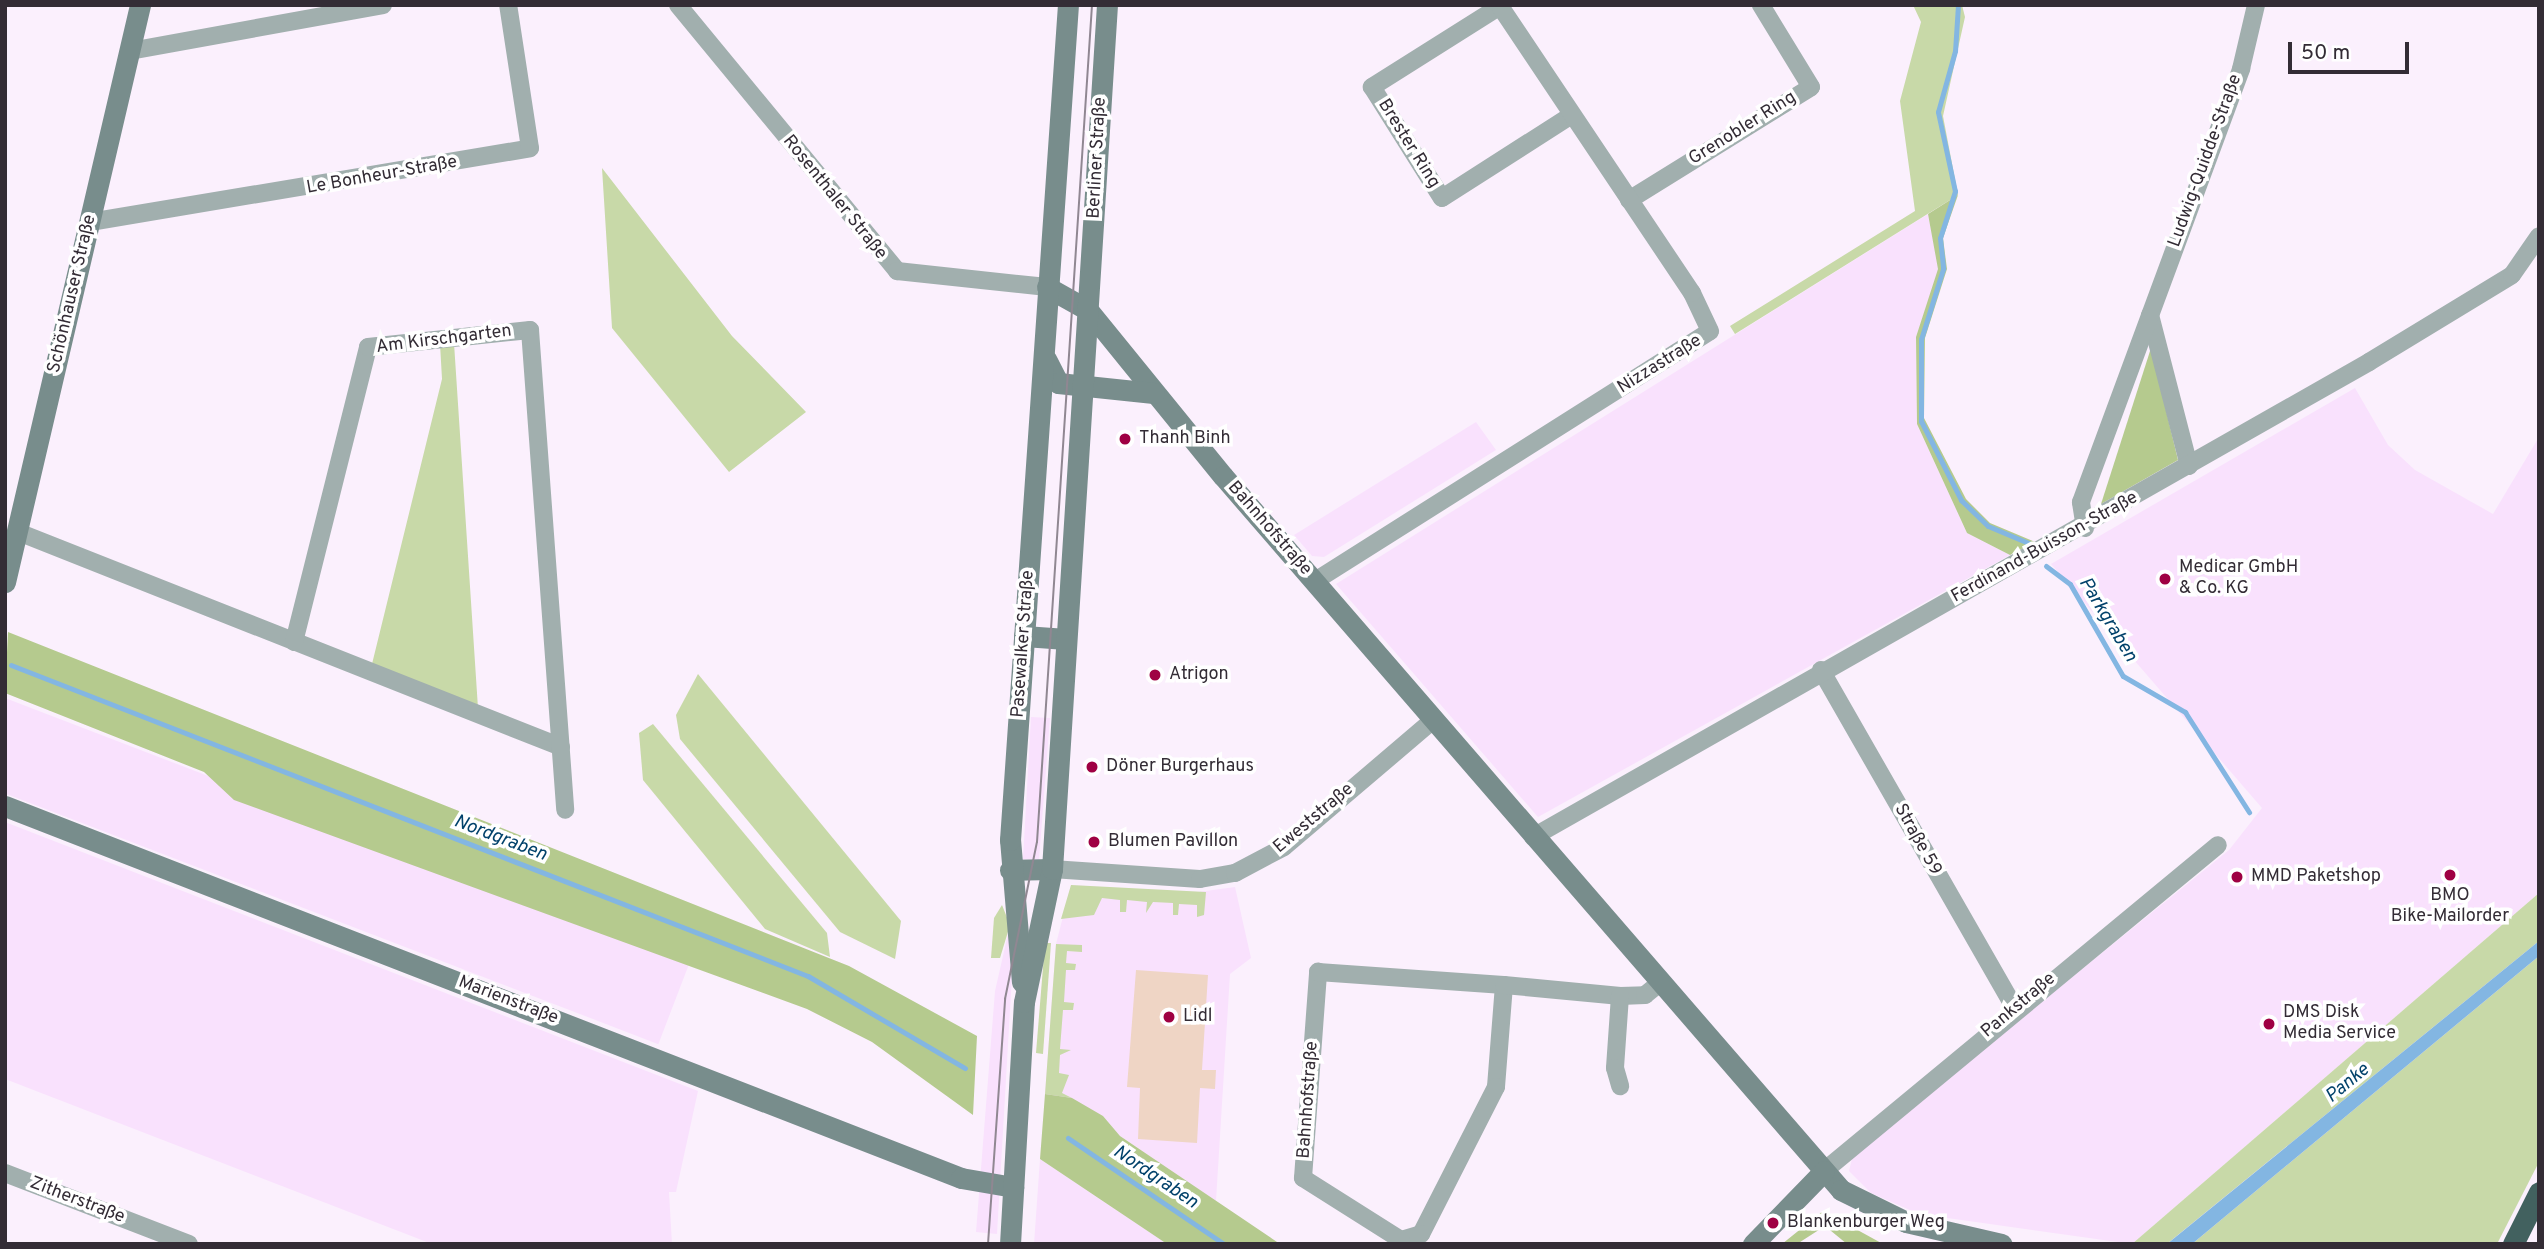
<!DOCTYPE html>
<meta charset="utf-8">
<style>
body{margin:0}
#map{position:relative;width:2544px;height:1249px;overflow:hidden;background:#fbf0fd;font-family:Overpass,sans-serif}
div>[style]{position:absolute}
.built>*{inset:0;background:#f9e1fd;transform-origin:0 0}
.green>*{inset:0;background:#c8d9a8}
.forest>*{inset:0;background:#b5ca8e}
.water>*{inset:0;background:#83b6e2}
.stream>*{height:5px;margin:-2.5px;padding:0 2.5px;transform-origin:2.5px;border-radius:2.5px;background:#83b6e2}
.building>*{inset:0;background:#efd5c5}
.street>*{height:18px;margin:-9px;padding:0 9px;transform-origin:9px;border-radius:9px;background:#a1afae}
.secondary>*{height:21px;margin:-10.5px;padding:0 10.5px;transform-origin:10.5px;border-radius:10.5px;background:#788d8c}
.highway>*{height:21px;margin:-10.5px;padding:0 10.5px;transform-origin:10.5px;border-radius:10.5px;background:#42615f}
.tram>*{height:2px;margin:-1px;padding:0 1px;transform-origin:1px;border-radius:1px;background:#908792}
.dots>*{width:19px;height:19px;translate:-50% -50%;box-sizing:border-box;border:4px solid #fff;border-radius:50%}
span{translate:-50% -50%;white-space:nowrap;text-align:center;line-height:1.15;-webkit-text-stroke:7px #fff;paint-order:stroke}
.street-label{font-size:18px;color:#332c35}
.poi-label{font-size:18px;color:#332c35}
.left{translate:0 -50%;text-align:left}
.water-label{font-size:19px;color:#02426b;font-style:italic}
.frame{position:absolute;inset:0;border:7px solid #332c35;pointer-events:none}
.scale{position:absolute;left:2288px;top:42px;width:121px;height:32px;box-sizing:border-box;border:4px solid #332c35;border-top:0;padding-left:9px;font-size:21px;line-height:24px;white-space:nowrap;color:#332c35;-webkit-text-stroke:5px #fff;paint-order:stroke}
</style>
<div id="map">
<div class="built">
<i style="clip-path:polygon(1928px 214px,1939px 269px,1916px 337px,1917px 424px,1967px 533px,2010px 555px,1538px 817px,1336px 584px)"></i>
<i style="clip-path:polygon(2355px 388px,2388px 445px,2415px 470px,2493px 514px,2539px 437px,2539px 893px,2132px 1244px,1919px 1214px,1871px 1193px,1849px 1171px,1853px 1155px,2229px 850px,2262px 808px,2051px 564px)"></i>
<i style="clip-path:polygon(1476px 422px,1496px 450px,1324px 557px,1312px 556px,1294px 535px)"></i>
<i style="left:5px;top:698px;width:734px;height:89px;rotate:21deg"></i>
<i style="clip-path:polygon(1031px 717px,1050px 718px,1039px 860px,1023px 859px)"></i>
<i style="clip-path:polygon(5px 822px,698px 1091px,676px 1192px,669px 1192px,672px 1244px,432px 1244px,5px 1079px)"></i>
<i style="clip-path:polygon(1071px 885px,1191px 893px,1235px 887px,1251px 958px,1230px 974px,1216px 1201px,1120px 1136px,1103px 1116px,1045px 1094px,1056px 944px)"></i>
<i style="clip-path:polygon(1010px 925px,1012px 976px,997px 1234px,976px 1232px,995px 991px)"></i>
<i style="clip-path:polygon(1040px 1159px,1167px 1244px,1034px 1244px)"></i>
</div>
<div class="green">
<i style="clip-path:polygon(1913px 5px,1962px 5px,1965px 17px,1943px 116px,1958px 195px,1735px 334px,1730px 326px,1915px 211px,1900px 101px,1921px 22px)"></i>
<i style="clip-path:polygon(602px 168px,732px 336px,806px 412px,729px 472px,612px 328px)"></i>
<i style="clip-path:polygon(454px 343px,478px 708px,372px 664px,442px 379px,440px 344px)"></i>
<i style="clip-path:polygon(698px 674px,901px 921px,895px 959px,840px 932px,680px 739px,676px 715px)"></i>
<i style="clip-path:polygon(653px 724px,827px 933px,830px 957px,765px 929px,643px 780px,639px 733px)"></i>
<i style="clip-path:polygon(1071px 885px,1206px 892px,1204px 915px,1197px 917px,1197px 905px,1179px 904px,1178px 915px,1173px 915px,1173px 903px,1153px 902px,1146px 913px,1147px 902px,1127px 900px,1126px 912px,1120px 912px,1120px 900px,1102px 898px,1094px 915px,1061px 919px)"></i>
<i style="clip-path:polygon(2539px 893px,2539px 941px,2168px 1243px,2132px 1244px)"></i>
<i style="clip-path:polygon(1002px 905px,1010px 925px,1000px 958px,991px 958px,994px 918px)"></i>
<i style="clip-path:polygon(1045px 943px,1051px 943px,1043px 1054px,1036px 1053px)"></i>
<i style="clip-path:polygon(1056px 944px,1082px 945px,1082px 952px,1067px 951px,1066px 963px,1076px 964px,1075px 970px,1066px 970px,1064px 1002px,1074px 1003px,1073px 1010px,1063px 1010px,1060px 1049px,1071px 1050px,1060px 1055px,1059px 1073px,1069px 1075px,1062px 1093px,1072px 1098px,1045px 1094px)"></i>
<i style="clip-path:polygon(2539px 956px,2539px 1162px,2497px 1244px,2192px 1244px)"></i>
</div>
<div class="forest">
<i style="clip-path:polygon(1958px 195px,1943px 238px,1947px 269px,1925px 338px,1924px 418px,1966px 499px,1990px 523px,2035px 542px,2010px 555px,1967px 533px,1917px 424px,1916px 337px,1938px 269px,1928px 214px)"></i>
<i style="clip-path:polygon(2151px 348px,2178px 460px,2101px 504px)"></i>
<i style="clip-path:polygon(8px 632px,849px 966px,977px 1036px,973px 1115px,872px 1042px,807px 1009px,234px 800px,204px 772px,5px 693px)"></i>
<i style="clip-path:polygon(1045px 1094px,1072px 1098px,1103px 1116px,1120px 1136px,1280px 1244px,1167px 1244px,1040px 1159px)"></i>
<i style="clip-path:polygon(1823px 1211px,1883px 1244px,1847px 1244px,1825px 1226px,1797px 1244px,1782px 1244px)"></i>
</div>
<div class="water">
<i style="clip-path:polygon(2539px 941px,2539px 956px,2192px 1244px,2167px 1244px)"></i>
</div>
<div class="stream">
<i style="left:1958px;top:5px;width:46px;rotate:93.7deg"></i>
<i style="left:1955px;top:51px;width:63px;rotate:105.6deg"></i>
<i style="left:1938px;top:112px;width:81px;rotate:77.9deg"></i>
<i style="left:1955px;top:191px;width:49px;rotate:107.7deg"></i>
<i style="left:1940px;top:238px;width:31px;rotate:84deg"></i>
<i style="left:1943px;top:269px;width:73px;rotate:107.4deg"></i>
<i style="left:1921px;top:339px;width:82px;rotate:90deg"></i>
<i style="left:1921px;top:421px;width:89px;rotate:63.1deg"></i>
<i style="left:1961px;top:500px;width:37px;rotate:44deg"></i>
<i style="left:1988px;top:526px;width:49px;rotate:22.9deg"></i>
<i style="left:2046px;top:566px;width:30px;rotate:37deg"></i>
<i style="left:2070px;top:584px;width:106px;rotate:60.1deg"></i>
<i style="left:2123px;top:676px;width:72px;rotate:30.1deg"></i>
<i style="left:2185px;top:712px;width:119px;rotate:57.4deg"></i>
<i style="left:11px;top:665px;width:856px;rotate:21.32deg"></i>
<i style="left:808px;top:976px;width:182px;rotate:30.4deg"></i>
<i style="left:1068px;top:1138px;width:189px;rotate:34.2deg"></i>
</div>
<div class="building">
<i style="clip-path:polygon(1136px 970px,1208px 975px,1202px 1070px,1216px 1070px,1215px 1089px,1200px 1088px,1197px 1143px,1138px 1139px,1140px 1088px,1127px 1087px)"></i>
</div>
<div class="street">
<i style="left:678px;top:5px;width:345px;rotate:50.5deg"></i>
<i style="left:897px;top:271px;width:151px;rotate:6.1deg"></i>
<i style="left:1502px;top:5px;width:154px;rotate:147.8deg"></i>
<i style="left:1372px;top:87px;width:131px;rotate:57.8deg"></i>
<i style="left:1442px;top:198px;width:154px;rotate:-32.6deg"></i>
<i style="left:130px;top:51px;width:257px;rotate:-10.3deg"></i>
<i style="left:1629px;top:200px;width:214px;rotate:-31.8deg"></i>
<i style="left:1811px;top:87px;width:96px;rotate:-121.4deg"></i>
<i style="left:90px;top:222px;width:446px;rotate:-9.5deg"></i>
<i style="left:530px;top:148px;width:145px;rotate:-98.7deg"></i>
<i style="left:2150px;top:315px;width:156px;rotate:75.5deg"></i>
<i style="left:2085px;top:528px;width:26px;rotate:-99deg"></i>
<i style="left:2081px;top:502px;width:462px;rotate:-69.7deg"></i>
<i style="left:2241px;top:69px;width:66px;rotate:-76.8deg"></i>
<i style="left:18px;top:532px;width:584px;rotate:21.6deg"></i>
<i style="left:1315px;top:581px;width:467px;rotate:-32.3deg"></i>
<i style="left:1710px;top:331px;width:42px;rotate:-115.3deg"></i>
<i style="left:1692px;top:293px;width:347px;rotate:-123.8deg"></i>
<i style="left:294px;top:642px;width:304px;rotate:-75.9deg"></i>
<i style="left:368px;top:347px;width:163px;rotate:-6deg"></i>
<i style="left:530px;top:330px;width:481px;rotate:85.8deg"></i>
<i style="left:1821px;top:670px;width:391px;rotate:60.2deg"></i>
<i style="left:1533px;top:837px;width:962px;rotate:-29.6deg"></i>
<i style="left:2369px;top:362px;width:167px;rotate:-31.3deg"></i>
<i style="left:2512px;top:275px;width:47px;rotate:-55.3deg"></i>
<i style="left:1052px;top:869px;width:148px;rotate:3.9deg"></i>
<i style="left:1200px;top:879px;width:36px;rotate:-10deg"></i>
<i style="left:1235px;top:873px;width:55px;rotate:-28deg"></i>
<i style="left:1284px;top:847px;width:196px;rotate:-40.4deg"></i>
<i style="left:1504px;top:985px;width:102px;rotate:94.5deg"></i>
<i style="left:1496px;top:1087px;width:165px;rotate:117deg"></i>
<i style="left:1421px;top:1234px;width:21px;rotate:163deg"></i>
<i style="left:1401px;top:1240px;width:116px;rotate:-147.7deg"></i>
<i style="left:1303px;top:1178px;width:207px;rotate:-85.8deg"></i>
<i style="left:1318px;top:972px;width:186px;rotate:4deg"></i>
<i style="left:1504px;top:985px;width:117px;rotate:5.4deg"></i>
<i style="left:1620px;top:996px;width:25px;rotate:-2deg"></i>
<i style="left:1645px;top:995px;width:19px;rotate:-39deg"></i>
<i style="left:1620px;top:996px;width:72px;rotate:94deg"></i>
<i style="left:1615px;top:1068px;width:19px;rotate:74deg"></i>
<i style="left:1824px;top:1171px;width:511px;rotate:-39.6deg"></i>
<i style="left:5px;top:1173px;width:197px;rotate:21.1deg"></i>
</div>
<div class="secondary">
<i style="left:1047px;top:287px;width:47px;rotate:29.3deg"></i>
<i style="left:1088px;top:310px;width:214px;rotate:50.9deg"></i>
<i style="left:1223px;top:476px;width:944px;rotate:49.12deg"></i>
<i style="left:1841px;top:1190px;width:72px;rotate:26.2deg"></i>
<i style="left:1906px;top:1222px;width:98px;rotate:13deg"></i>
<i style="left:1046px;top:359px;width:27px;rotate:63deg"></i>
<i style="left:1058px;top:383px;width:96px;rotate:6deg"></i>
<i style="left:5px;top:582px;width:593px;rotate:-76.83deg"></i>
<i style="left:1024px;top:636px;width:42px;rotate:4.1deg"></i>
<i style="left:5px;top:806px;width:1026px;rotate:21.26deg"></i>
<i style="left:961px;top:1178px;width:53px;rotate:9.8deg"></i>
<i style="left:1010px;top:870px;width:42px;rotate:-1.4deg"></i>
<i style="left:1022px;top:982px;width:143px;rotate:-94.8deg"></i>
<i style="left:1010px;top:840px;width:837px;rotate:-86.03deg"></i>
<i style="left:1010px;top:1244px;width:242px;rotate:-86.7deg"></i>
<i style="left:1024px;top:1002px;width:136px;rotate:-78.1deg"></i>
<i style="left:1052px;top:869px;width:866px;rotate:-86.36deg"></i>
<i style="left:1753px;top:1244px;width:102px;rotate:-45.8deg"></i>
</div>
<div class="highway">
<i style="left:2513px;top:1244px;width:58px;rotate:-63.4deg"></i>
</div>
<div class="tram">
<i style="left:988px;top:1244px;width:246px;rotate:-86deg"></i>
<i style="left:1005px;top:999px;width:160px;rotate:-78.5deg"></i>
<i style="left:1037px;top:842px;width:839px;rotate:-86.24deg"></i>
</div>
<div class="dots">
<i style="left:1125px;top:439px;background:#9f0143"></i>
<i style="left:2165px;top:579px;background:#9f0143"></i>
<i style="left:1155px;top:675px;background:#9f0143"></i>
<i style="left:1092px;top:767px;background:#9f0143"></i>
<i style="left:1094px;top:842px;background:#9f0143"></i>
<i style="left:2450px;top:875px;background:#9f0143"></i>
<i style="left:2237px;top:877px;background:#9f0143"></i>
<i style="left:1169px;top:1017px;background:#9f0143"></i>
<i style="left:2269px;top:1024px;background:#9f0143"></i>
<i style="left:1773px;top:1223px;background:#9f0143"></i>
</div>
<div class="street-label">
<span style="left:1743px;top:129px;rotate:-32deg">Grenobler Ring</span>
<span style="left:1408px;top:144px;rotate:58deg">Brester Ring</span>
<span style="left:1098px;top:158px;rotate:-87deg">Berliner Straße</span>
<span style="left:2206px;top:161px;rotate:-70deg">Ludwig-Quidde-Straße</span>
<span style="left:382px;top:176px;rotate:-10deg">Le Bonheur-Straße</span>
<span style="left:834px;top:198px;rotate:51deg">Rosenthaler Straße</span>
<span style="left:73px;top:294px;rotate:-77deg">Schönhauser Straße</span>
<span style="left:444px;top:340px;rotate:-7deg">Am Kirschgarten</span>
<span style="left:1660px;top:365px;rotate:-32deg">Nizzastraße</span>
<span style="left:1269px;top:529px;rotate:49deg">Bahnhofstraße</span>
<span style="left:2045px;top:548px;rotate:-29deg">Ferdinand-Buisson-Straße</span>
<span style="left:1024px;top:644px;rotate:-86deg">Pasewalker Straße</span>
<span style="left:1314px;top:819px;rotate:-40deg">Eweststraße</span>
<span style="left:1917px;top:840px;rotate:61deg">Straße 59</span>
<span style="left:508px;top:1001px;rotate:21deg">Marienstraße</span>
<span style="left:2019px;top:1006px;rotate:-40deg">Pankstraße</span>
<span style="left:1309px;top:1100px;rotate:-86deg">Bahnhofstraße</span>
<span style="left:77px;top:1201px;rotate:21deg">Zitherstraße</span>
</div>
<div class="poi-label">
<span class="left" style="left:1139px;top:439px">Thanh Binh</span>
<span class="left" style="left:2179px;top:579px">Medicar GmbH<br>&amp; Co. KG</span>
<span class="left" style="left:1169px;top:675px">Atrigon</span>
<span class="left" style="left:1106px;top:767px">Döner Burgerhaus</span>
<span class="left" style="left:1108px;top:842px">Blumen Pavillon</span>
<span class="left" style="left:2251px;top:877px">MMD Paketshop</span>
<span style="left:2450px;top:907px">BMO<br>Bike-Mailorder</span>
<span class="left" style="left:2283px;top:1024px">DMS Disk<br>Media Service</span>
<span class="left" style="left:1183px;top:1017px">Lidl</span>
<span class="left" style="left:1787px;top:1223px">Blankenburger Weg</span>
</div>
<div class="water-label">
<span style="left:2107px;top:620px;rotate:59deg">Parkgraben</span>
<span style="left:500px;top:839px;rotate:21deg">Nordgraben</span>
<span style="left:2348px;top:1084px;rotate:-39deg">Panke</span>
<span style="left:1155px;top:1178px;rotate:34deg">Nordgraben</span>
</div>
<div class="frame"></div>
<div class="scale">50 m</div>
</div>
